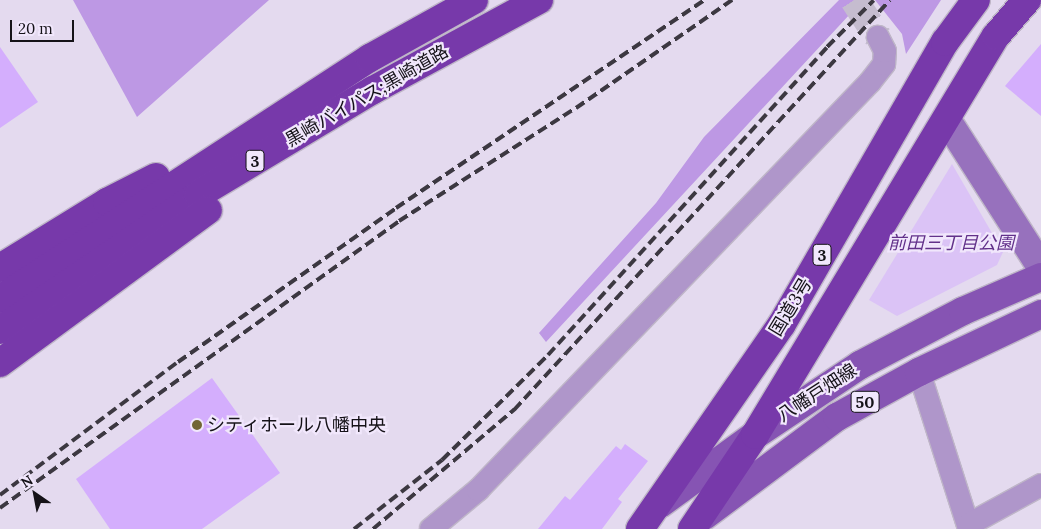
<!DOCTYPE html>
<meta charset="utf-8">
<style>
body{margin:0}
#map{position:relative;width:1041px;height:529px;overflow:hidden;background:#e4daef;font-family:Lora,"Noto Sans JP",serif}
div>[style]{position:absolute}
.green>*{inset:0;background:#dbc3f6}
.forest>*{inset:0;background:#bd98e4}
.building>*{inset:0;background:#d4aefd}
.secondary-tunnel>*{height:28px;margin-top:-14px;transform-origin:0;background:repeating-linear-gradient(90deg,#c5bccf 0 28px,transparent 0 42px)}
.roads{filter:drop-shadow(1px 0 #bfb6c8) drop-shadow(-1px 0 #bfb6c8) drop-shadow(0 1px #bfb6c8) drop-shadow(0 -1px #bfb6c8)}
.street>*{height:22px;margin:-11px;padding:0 11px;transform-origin:11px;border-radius:11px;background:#af96ca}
.secondary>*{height:28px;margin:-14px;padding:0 14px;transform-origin:14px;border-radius:14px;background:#9771bd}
.primary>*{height:28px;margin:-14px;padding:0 14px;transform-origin:14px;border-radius:14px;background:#8654b3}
.highway>*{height:28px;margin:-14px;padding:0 14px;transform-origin:14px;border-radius:14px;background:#7739aa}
.rail>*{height:4px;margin-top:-2px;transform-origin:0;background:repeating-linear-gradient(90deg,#3c3841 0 10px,transparent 0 15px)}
.dots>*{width:14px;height:14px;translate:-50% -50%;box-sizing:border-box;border:2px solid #f1e7fc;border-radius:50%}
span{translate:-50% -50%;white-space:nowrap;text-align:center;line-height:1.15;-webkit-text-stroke:4.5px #f1e7fc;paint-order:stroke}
.shield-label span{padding:1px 4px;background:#f1e7fc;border:1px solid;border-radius:4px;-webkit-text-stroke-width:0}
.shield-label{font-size:16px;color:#151218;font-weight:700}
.street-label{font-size:18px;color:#151218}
.park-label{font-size:18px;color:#62318a;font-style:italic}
.poi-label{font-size:18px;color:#151218}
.left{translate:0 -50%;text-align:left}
.north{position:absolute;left:10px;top:469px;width:50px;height:50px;-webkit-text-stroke:4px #f1e7fc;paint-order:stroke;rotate:327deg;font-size:14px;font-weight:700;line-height:20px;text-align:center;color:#151218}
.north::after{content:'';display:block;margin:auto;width:18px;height:22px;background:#151218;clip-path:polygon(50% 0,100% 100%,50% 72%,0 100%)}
.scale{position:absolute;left:10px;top:20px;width:64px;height:22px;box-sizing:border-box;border:2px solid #151218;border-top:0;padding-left:6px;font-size:15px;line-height:18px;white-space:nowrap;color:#151218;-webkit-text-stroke:4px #f1e7fc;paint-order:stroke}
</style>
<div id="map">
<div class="green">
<i style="clip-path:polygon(952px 164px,1003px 252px,997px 265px,897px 316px,869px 300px)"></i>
</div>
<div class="forest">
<i style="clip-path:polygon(73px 0,269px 0,137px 117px)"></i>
<i style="clip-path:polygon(839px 0,863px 0,546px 342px,539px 333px,656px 203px,704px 137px)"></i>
<i style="clip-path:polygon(875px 0,941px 0,906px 54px,902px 34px)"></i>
</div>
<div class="building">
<i style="clip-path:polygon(1041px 44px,1041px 116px,1005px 86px)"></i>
<i style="clip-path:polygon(0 47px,38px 102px,0 128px)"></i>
<i style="clip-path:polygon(212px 378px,280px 473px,202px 529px,110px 529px,76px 479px)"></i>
<i style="clip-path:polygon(625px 444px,648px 461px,618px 499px,622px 502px,602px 529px,538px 529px,565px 496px,570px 500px,616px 446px,621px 450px)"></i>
</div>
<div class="secondary-tunnel">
<i style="left:854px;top:0;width:44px;rotate:57deg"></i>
</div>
<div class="roads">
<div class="street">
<i style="left:919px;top:372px;width:165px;rotate:72.3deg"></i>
<i style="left:968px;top:525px;width:83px;rotate:-28.7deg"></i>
<i style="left:431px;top:529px;width:61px;rotate:-39.7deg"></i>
<i style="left:478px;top:490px;width:566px;rotate:-46.15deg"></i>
<i style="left:870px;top:82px;width:23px;rotate:-52deg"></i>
<i style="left:884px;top:64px;width:13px;rotate:-86deg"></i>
<i style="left:885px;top:51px;width:16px;rotate:-117deg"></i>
</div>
<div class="secondary">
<i style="left:947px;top:120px;width:174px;rotate:57.4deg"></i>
</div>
<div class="primary">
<i style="left:660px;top:504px;width:117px;rotate:-36deg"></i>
<i style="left:755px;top:435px;width:126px;rotate:-33.7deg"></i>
<i style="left:860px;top:365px;width:116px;rotate:-27.7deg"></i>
<i style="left:963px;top:311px;width:85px;rotate:-23.6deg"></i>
<i style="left:704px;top:516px;width:166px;rotate:-36.7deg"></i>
<i style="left:837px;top:417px;width:94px;rotate:-28.8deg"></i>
<i style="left:919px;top:372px;width:135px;rotate:-25.4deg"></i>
</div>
<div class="highway">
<i style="left:0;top:268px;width:126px;rotate:-31.7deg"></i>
<i style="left:107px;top:202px;width:55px;rotate:-27deg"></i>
<i style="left:0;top:299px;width:442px;rotate:-33.1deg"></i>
<i style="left:370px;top:58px;width:119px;rotate:-29.1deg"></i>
<i style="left:0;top:330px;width:240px;rotate:-34.3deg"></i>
<i style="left:198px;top:195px;width:204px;rotate:-31deg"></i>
<i style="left:373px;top:90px;width:189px;rotate:-28.5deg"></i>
<i style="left:0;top:363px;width:258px;rotate:-36.3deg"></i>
<i style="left:640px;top:529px;width:249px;rotate:-55.3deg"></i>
<i style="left:782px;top:324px;width:326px;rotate:-60deg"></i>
<i style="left:945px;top:42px;width:52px;rotate:-53.6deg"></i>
<i style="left:692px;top:529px;width:113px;rotate:-56.2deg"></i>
<i style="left:755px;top:435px;width:466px;rotate:-58.9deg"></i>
<i style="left:996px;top:36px;width:48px;rotate:-49.3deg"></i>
</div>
</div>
<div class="rail">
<i style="left:0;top:495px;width:222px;rotate:-36.8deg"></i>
<i style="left:178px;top:362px;width:267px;rotate:-35.2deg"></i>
<i style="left:396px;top:208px;width:372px;rotate:-34deg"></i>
<i style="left:0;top:508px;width:491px;rotate:-35.7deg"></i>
<i style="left:399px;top:221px;width:210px;rotate:-32.6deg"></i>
<i style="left:576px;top:108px;width:190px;rotate:-34.7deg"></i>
<i style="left:354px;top:529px;width:112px;rotate:-38.1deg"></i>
<i style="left:442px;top:460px;width:149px;rotate:-44.7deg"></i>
<i style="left:548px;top:355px;width:416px;rotate:-47.8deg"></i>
<i style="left:827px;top:47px;width:66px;rotate:-45deg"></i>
<i style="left:373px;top:529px;width:185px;rotate:-40.2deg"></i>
<i style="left:514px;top:410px;width:556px;rotate:-47.48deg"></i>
</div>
<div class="dots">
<i style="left:197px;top:425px;background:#726633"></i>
</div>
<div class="shield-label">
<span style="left:255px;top:161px">3</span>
<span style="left:822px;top:255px">3</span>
<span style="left:865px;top:402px">50</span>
</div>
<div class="street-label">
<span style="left:367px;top:96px;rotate:-30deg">黒崎バイパス;黒崎道路</span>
<span style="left:791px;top:307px;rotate:-59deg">国道3号</span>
<span style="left:817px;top:393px;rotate:-33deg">八幡戸畑線</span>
</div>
<div class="park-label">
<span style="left:951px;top:243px">前田三丁目公園</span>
</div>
<div class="poi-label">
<span class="left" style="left:207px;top:425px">シティホール八幡中央</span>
</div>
<div class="north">N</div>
<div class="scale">20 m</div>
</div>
